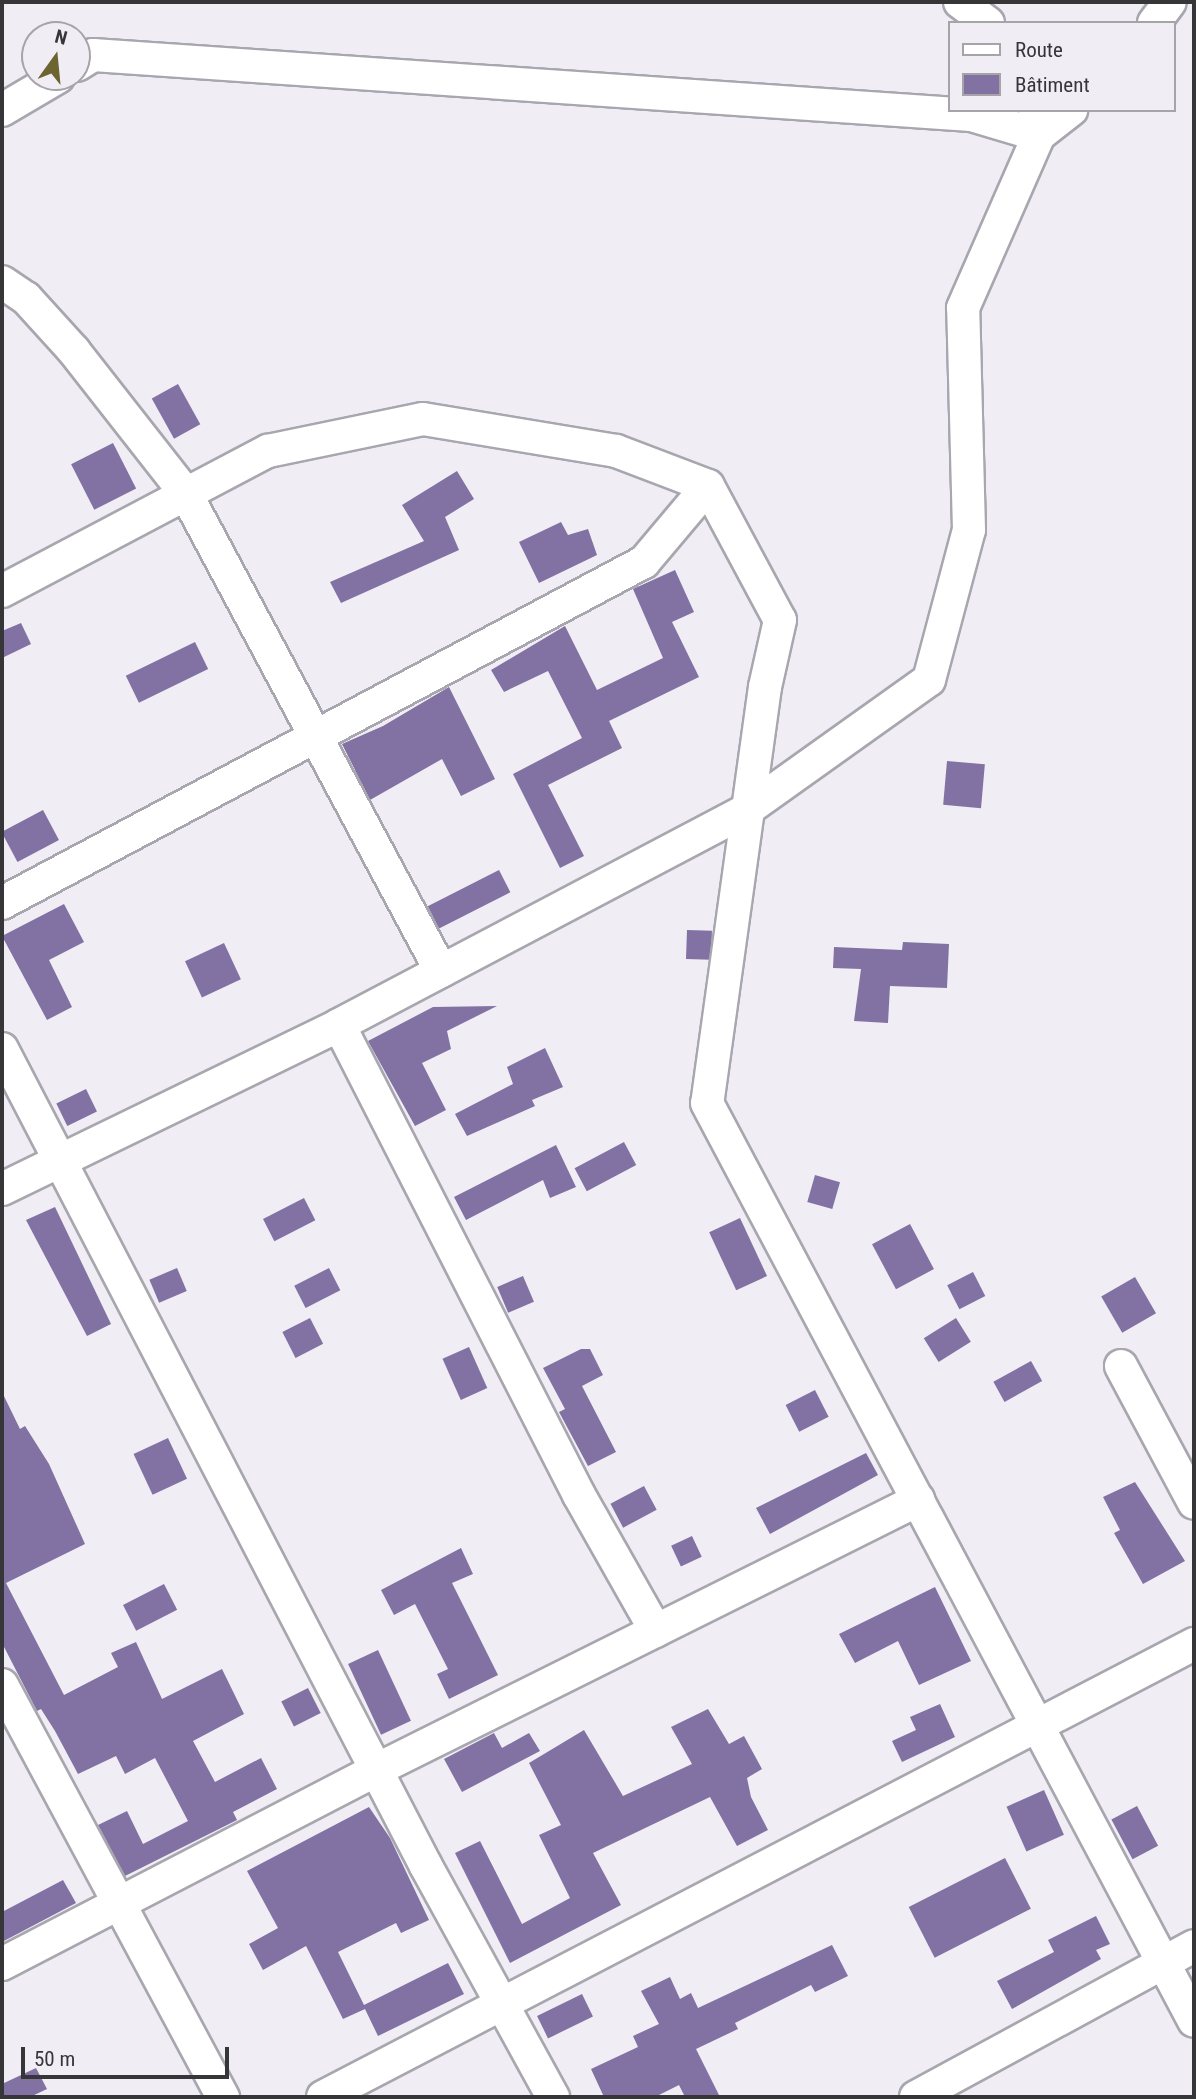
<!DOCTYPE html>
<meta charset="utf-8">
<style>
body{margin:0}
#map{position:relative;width:1196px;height:2099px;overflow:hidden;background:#f0edf5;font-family:"Roboto Condensed",sans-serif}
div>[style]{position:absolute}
.building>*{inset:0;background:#8271a3;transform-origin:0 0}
.roads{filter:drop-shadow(2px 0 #a8a6ae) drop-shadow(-2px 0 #a8a6ae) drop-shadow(0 2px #a8a6ae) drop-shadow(0 -2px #a8a6ae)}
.street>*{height:32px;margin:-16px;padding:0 16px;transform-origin:16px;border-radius:16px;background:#fff}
span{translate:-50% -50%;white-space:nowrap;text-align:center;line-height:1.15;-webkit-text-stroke:7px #f0edf5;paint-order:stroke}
.frame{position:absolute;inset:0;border:4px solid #363538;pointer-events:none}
.legend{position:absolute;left:948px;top:21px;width:228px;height:91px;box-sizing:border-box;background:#f0edf5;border:2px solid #a6a3a9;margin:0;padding:9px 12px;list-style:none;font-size:21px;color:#363538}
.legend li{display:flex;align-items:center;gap:14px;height:35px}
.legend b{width:35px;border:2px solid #a6a3a9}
.north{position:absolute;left:21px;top:21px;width:70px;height:70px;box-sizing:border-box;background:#f0edf5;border:2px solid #a6a3a9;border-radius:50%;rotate:15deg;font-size:19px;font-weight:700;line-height:28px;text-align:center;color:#363538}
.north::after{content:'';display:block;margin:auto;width:24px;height:32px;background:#6c6431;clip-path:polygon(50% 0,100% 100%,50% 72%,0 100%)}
.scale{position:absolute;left:21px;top:2047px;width:208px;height:32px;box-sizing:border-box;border:4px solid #363538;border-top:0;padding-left:9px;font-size:21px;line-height:24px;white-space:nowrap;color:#363538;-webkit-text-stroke:5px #f0edf5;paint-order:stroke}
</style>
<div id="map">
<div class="building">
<i style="left:178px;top:384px;width:46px;height:30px;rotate:61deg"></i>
<i style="left:113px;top:443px;width:51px;height:47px;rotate:63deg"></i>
<i style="clip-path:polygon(457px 471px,474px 499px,445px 517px,459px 550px,341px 603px,330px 582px,424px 541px,402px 505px)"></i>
<i style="clip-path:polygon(561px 522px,568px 535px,588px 529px,597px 555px,539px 583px,519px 542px)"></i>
<i style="clip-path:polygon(675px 570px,694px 612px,672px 622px,699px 677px,609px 721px,622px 748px,548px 785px,584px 856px,560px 868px,513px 774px,582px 738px,548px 671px,504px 692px,491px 670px,565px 626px,597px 690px,663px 658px,633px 589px)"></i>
<i style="clip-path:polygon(21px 623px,31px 644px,2px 658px,2px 631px)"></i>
<i style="left:195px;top:642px;width:30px;height:77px;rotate:64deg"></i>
<i style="clip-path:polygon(449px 687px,495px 779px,461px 796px,442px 759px,370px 800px,342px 744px,383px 726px)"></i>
<i style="left:947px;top:761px;width:38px;height:44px;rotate:5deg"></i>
<i style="left:43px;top:810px;width:34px;height:47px;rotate:62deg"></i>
<i style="left:499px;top:870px;width:25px;height:80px;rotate:63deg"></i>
<i style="clip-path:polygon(64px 904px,84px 942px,49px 960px,72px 1007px,47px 1020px,2px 936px)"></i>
<i style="left:687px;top:930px;width:25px;height:29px;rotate:2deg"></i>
<i style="clip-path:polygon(903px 942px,949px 944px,947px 988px,890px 986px,888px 1023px,854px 1021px,861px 969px,833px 968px,834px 947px,902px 950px)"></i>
<i style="left:224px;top:943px;width:40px;height:43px;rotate:65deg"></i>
<i style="clip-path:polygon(497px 1006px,447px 1031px,451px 1049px,422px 1063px,446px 1110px,415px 1126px,368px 1041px,433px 1007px)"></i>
<i style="clip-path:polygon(545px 1048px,563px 1087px,532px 1100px,535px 1106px,467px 1136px,455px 1114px,513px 1084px,507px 1067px)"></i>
<i style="left:86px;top:1089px;width:25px;height:33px;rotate:64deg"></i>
<i style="left:624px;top:1142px;width:26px;height:56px;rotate:62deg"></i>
<i style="clip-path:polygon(556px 1145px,576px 1187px,550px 1198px,543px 1180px,466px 1220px,454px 1197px)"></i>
<i style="left:815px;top:1175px;width:26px;height:28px;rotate:16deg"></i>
<i style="left:304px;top:1198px;width:25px;height:46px;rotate:63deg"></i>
<i style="clip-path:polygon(55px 1207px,111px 1324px,87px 1336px,26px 1220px)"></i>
<i style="left:740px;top:1218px;width:64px;height:34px;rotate:65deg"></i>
<i style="left:910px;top:1224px;width:51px;height:43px;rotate:62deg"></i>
<i style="left:177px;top:1268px;width:25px;height:30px;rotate:67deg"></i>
<i style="left:329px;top:1268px;width:25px;height:39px;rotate:63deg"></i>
<i style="left:973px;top:1272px;width:27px;height:29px;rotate:63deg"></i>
<i style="left:523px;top:1276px;width:28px;height:28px;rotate:67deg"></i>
<i style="left:1135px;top:1277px;width:42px;height:39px;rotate:60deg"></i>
<i style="left:310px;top:1318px;width:29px;height:31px;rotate:63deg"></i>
<i style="left:956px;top:1318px;width:28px;height:38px;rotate:58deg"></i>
<i style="left:469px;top:1347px;width:45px;height:29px;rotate:66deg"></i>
<i style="clip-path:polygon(581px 1349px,590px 1349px,603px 1375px,582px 1386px,616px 1452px,588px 1466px,559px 1412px,565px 1409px,543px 1368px)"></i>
<i style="left:1031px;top:1361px;width:23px;height:43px;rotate:61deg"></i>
<i style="left:815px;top:1390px;width:30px;height:33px;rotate:63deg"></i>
<i style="clip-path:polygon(2px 1392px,20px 1429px,25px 1426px,49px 1464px,85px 1544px,6px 1583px,64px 1695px,118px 1667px,111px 1653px,136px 1642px,162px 1699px,222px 1669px,244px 1714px,193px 1741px,215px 1782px,261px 1758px,277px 1789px,233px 1812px,237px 1820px,125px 1876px,98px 1825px,127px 1811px,143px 1844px,188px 1821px,155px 1758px,125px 1774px,116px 1756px,78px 1774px,55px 1731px,41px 1709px,37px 1711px,2px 1643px)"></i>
<i style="left:168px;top:1438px;width:45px;height:38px;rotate:65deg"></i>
<i style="clip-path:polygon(866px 1453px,878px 1475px,770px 1534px,756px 1508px)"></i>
<i style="clip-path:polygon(1135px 1482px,1185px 1561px,1143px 1584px,1114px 1533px,1120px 1530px,1103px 1497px)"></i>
<i style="left:644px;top:1486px;width:27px;height:38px;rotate:62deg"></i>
<i style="left:692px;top:1536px;width:23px;height:23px;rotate:65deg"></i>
<i style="clip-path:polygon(461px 1548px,473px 1574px,452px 1583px,498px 1675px,449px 1699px,437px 1674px,448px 1669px,415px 1604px,394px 1615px,381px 1590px)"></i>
<i style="left:164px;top:1584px;width:29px;height:46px;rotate:63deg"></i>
<i style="clip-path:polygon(935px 1587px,971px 1661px,919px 1685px,898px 1641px,855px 1663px,839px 1634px)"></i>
<i style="left:378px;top:1650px;width:78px;height:33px;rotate:65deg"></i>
<i style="left:308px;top:1688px;width:28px;height:30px;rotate:63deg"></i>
<i style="clip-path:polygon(940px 1704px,955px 1737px,902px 1762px,892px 1741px,916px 1730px,910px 1717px)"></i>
<i style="clip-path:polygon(708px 1709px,729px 1744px,744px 1736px,762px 1769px,747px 1778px,751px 1797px,768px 1830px,737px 1846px,710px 1797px,593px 1853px,621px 1905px,510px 1963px,455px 1853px,480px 1841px,522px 1924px,570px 1898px,539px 1835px,561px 1825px,529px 1763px,584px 1730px,623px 1796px,692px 1764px,671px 1727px)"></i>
<i style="clip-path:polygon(494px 1733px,502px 1748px,529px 1733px,540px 1751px,462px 1792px,444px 1759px)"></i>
<i style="left:1044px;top:1790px;width:49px;height:41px;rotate:66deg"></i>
<i style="left:1137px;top:1806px;width:45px;height:29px;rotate:62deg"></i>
<i style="clip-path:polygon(369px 1807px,390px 1838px,429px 1920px,401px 1933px,396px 1923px,338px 1952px,364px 2005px,448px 1963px,464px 1994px,378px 2036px,365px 2009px,343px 2019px,306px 1946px,263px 1970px,249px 1944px,278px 1928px,247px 1871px)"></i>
<i style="left:1005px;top:1858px;width:57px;height:108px;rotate:63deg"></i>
<i style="clip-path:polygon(63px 1880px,76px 1903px,2px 1942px,2px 1912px)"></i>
<i style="clip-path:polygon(1096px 1916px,1110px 1944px,1096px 1950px,1101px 1959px,1012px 2009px,997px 1981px,1054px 1952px,1048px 1940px)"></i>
<i style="clip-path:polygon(832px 1945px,848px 1976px,815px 1992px,811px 1985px,735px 2023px,738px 2029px,696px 2049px,720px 2097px,685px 2097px,679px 2085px,655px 2097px,604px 2097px,591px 2069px,638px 2047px,633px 2036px,659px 2024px,641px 1991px,670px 1977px,680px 1999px,691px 1993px,698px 2008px)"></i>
<i style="left:582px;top:1994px;width:25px;height:50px;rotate:64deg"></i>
<i style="clip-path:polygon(36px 2068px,47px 2089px,30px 2097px,2px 2097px,2px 2084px)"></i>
</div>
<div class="roads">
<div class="street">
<i style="left:960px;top:2px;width:35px;rotate:37deg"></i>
<i style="left:1154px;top:23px;width:26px;rotate:-53deg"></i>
<i style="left:77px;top:65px;width:19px;rotate:-32deg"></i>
<i style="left:93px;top:55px;width:880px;rotate:3.91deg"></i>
<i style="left:971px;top:115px;width:71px;rotate:16.4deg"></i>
<i style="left:1039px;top:135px;width:41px;rotate:-38deg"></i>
<i style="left:2px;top:110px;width:65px;rotate:-30.5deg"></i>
<i style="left:2px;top:282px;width:29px;rotate:34deg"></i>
<i style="left:26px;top:298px;width:72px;rotate:47.8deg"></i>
<i style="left:74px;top:351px;width:182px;rotate:51.9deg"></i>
<i style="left:186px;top:494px;width:541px;rotate:61.87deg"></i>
<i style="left:2px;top:591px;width:301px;rotate:-27.8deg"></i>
<i style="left:268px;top:451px;width:158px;rotate:-11.7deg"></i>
<i style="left:423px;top:419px;width:196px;rotate:9.4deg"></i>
<i style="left:616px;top:451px;width:98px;rotate:20.8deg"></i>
<i style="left:708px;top:486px;width:152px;rotate:61.8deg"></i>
<i style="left:780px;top:620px;width:69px;rotate:102.6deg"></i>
<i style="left:765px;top:687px;width:420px;rotate:97.9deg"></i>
<i style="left:707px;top:1103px;width:1039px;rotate:62.05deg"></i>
<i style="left:2px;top:903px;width:727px;rotate:-27.98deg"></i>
<i style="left:644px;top:562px;width:99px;rotate:-49.9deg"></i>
<i style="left:339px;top:1025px;width:528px;rotate:62.95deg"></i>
<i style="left:579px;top:1495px;width:156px;rotate:60.5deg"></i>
<i style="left:2px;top:1049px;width:920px;rotate:62.57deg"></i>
<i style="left:426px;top:1866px;width:264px;rotate:61.2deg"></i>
<i style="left:2px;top:1189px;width:375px;rotate:-25.9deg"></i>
<i style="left:339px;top:1025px;width:463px;rotate:-27.8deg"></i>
<i style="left:748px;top:809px;width:222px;rotate:-35.5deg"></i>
<i style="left:929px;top:680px;width:155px;rotate:-75.1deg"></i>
<i style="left:969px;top:530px;width:222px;rotate:-91.5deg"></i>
<i style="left:963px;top:308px;width:189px;rotate:-66.3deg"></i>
<i style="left:1039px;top:135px;width:25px;rotate:-99deg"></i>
<i style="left:1121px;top:1366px;width:155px;rotate:61.9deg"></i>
<i style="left:2px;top:1685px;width:468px;rotate:61.8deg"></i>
<i style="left:2px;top:1964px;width:421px;rotate:-27.4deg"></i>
<i style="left:376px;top:1770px;width:606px;rotate:-26.48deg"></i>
<i style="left:323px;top:2097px;width:982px;rotate:-27.48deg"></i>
<i style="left:916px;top:2097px;width:316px;rotate:-28.5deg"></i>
</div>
</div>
<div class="frame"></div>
<ul class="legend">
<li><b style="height:9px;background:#fff"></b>Route</li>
<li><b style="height:19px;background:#8271a3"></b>Bâtiment</li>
</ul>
<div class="north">N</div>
<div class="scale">50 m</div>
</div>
